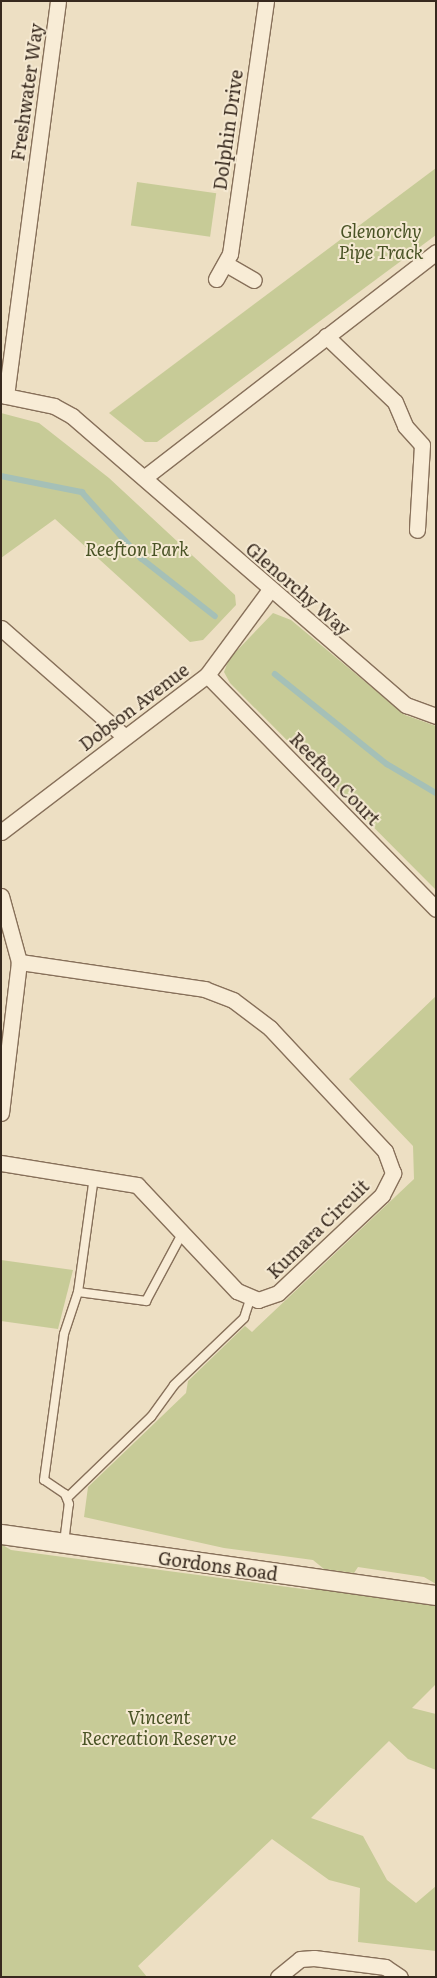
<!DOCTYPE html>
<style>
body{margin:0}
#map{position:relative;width:437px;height:1978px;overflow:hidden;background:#eddfc3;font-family:Literata,serif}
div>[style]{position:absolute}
.green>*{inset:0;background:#c7cb97;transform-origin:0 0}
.stream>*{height:5.5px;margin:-2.75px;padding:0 2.75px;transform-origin:2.75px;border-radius:2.75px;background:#a5c0b7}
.roads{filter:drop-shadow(1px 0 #87705a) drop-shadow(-1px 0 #87705a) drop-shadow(0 1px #87705a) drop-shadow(0 -1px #87705a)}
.service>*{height:8px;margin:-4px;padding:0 4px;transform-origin:4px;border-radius:4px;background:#f8ecd6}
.minor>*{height:15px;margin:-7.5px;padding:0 7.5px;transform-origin:7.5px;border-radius:7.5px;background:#f8ecd6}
.tertiary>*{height:19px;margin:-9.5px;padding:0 9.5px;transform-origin:9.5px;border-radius:9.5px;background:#f8ecd6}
span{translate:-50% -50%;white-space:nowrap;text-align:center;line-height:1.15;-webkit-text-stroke:4px #f5e9d2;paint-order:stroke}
.street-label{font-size:18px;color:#37291e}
.park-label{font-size:18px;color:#495325;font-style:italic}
.frame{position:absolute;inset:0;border:2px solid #37291e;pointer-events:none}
</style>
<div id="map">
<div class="green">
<i style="clip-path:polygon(436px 168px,436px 235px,157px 442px,145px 442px,109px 413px)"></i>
<i style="left:137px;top:182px;width:80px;height:44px;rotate:8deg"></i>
<i style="clip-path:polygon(1px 413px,39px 423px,109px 478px,235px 595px,236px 605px,203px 640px,190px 642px,55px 519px,1px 558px)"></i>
<i style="clip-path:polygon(273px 613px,291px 620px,405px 715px,436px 726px,436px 890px,230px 683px,224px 672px,229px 659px)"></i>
<i style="clip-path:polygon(436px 996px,436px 1584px,424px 1577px,358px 1567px,354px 1573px,324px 1569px,313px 1560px,224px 1548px,84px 1517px,88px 1487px,186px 1393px,188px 1381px,245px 1326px,252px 1332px,414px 1179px,413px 1146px,349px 1079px)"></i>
<i style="clip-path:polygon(1px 1260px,73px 1270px,58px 1329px,1px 1321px)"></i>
<i style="clip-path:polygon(1px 1544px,11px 1550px,310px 1590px,319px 1586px,436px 1601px,436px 1684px,412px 1708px,436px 1714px,436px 1770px,408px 1759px,389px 1741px,311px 1818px,363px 1836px,387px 1880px,416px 1903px,436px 1886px,436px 1951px,358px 1942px,360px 1888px,329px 1880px,272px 1839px,138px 1966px,147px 1977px,1px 1977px)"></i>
</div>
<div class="stream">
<i style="left:1px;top:476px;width:83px;rotate:11.2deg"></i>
<i style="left:82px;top:492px;width:89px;rotate:48.2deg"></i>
<i style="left:141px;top:558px;width:94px;rotate:38.1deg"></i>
<i style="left:275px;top:674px;width:144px;rotate:38.8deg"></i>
<i style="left:387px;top:764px;width:57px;rotate:30.6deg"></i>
</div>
<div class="roads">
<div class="service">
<i style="left:78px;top:1292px;width:69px;rotate:7.5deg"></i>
<i style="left:146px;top:1301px;width:78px;rotate:-61.8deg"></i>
<i style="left:67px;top:1498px;width:117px;rotate:-44deg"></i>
<i style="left:151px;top:1417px;width:39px;rotate:-54deg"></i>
<i style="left:174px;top:1385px;width:97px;rotate:-43.7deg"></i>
<i style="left:244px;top:1318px;width:20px;rotate:-72deg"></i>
<i style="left:64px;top:1543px;width:39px;rotate:-83deg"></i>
<i style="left:69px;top:1504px;width:11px;rotate:-112deg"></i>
<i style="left:65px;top:1494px;width:25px;rotate:-146deg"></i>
<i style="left:44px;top:1480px;width:147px;rotate:-82.2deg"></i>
<i style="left:64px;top:1334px;width:44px;rotate:-71.6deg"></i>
<i style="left:78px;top:1292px;width:116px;rotate:-82.1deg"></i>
</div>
<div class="minor">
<i style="left:226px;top:264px;width:32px;rotate:30deg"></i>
<i style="left:216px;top:279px;width:29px;rotate:-61deg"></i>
<i style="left:230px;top:254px;width:256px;rotate:-81.9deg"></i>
<i style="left:326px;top:336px;width:95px;rotate:43.7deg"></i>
<i style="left:395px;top:402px;width:26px;rotate:67deg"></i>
<i style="left:405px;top:426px;width:25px;rotate:48deg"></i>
<i style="left:422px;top:445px;width:85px;rotate:93.4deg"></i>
<i style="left:1px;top:395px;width:54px;rotate:11.7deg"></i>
<i style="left:54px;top:406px;width:21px;rotate:29deg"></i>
<i style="left:72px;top:416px;width:442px;rotate:40.9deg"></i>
<i style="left:406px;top:705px;width:32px;rotate:20deg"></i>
<i style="left:6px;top:396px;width:398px;rotate:-82.5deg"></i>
<i style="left:145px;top:477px;width:368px;rotate:-37.7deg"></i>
<i style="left:1px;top:628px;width:165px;rotate:41.3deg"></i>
<i style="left:207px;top:675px;width:327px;rotate:45.6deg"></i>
<i style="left:1px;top:832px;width:259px;rotate:-37.3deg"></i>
<i style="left:207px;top:675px;width:104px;rotate:-53.6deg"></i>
<i style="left:1px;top:896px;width:68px;rotate:74.7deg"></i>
<i style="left:19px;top:962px;width:152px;rotate:96.8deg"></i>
<i style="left:1px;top:1163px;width:138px;rotate:9.2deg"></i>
<i style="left:137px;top:1185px;width:146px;rotate:46.7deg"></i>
<i style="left:237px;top:1291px;width:23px;rotate:23deg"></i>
<i style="left:258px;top:1300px;width:21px;rotate:-19deg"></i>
<i style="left:278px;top:1293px;width:143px;rotate:-43.3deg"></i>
<i style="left:382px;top:1195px;width:25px;rotate:-63deg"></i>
<i style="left:393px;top:1173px;width:23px;rotate:-110deg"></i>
<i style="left:385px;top:1151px;width:168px;rotate:-133.1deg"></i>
<i style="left:270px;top:1028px;width:46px;rotate:-142.9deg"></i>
<i style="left:233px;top:1000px;width:30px;rotate:-159deg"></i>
<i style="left:205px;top:989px;width:188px;rotate:-171.7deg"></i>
<i style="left:278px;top:1977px;width:28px;rotate:-39deg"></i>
<i style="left:300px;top:1959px;width:14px;rotate:-4deg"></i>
<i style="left:314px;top:1958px;width:72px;rotate:7.2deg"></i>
<i style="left:385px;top:1967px;width:18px;rotate:34deg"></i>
</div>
<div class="tertiary">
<i style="left:1px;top:1534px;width:439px;rotate:8deg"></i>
</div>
</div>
<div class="street-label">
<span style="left:27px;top:92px;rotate:-82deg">Freshwater Way</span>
<span style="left:228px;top:130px;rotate:-82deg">Dolphin Drive</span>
<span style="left:298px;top:589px;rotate:41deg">Glenorchy Way</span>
<span style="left:134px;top:707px;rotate:-37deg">Dobson Avenue</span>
<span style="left:335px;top:779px;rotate:46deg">Reefton Court</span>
<span style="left:318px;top:1229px;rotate:-44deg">Kumara Circuit</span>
<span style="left:218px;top:1566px;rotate:8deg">Gordons Road</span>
</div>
<div class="park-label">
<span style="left:381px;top:242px">Glenorchy<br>Pipe Track</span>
<span style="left:137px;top:549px">Reefton Park</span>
<span style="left:159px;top:1728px">Vincent<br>Recreation Reserve</span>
</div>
<div class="frame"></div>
</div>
